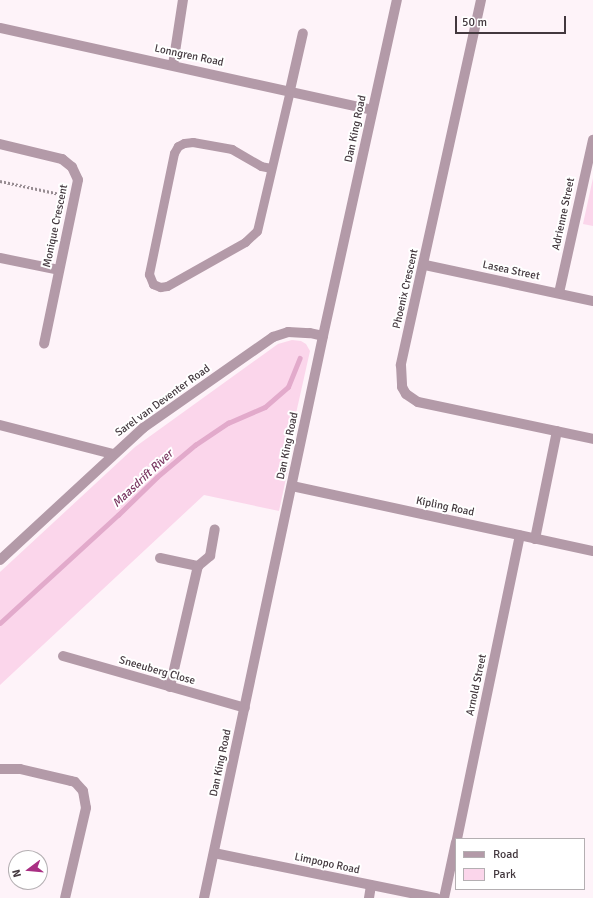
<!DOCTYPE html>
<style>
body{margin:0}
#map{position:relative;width:593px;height:898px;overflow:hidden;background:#fef3f9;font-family:Signika,sans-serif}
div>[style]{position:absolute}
.green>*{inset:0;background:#fbd6eb}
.stream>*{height:4.5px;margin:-2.25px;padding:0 2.25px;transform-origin:2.25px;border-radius:2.25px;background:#e2aacb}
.path>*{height:2.5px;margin-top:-1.25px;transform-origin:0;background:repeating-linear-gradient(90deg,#978c92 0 2px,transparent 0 4px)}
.service>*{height:9px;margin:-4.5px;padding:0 4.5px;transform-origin:4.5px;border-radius:4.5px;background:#b39aa8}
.minor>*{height:10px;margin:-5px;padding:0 5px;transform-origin:5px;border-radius:5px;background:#b39aa8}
.tertiary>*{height:10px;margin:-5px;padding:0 5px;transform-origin:5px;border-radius:5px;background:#b39aa8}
span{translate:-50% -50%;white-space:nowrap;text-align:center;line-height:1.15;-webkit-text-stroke:4px #fff;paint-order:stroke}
.street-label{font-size:11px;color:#43383e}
.water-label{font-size:12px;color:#7a3762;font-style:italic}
.legend{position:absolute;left:455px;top:838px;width:130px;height:52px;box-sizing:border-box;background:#fff;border:1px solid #b4afb2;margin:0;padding:5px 7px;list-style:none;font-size:12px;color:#43383e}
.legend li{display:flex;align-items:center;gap:8px;height:20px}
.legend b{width:20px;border:1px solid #b4afb2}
.north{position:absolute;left:8px;top:850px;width:40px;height:40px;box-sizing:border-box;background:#fff;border:1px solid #b4afb2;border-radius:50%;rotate:254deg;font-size:11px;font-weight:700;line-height:16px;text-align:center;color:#43383e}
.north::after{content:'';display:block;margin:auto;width:14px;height:18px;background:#a92f83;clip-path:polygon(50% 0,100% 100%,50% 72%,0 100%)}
.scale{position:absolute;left:455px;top:16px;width:111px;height:18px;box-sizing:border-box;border:2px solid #43383e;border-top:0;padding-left:5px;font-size:12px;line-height:14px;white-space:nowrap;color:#43383e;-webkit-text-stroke:3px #fff;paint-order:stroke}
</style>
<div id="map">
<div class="green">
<i style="clip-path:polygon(593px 178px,593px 226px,583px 224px)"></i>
<i style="clip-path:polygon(292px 340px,301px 341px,306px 344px,310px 351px,284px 467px,288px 469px,279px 511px,204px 495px,0 685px,0 572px,135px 447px,278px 344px)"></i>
</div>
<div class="stream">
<i style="left:0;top:623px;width:160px;rotate:-42.5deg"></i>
<i style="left:118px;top:515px;width:54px;rotate:-44.3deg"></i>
<i style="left:157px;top:477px;width:50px;rotate:-40.1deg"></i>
<i style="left:195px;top:445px;width:40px;rotate:-34deg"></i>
<i style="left:228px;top:423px;width:40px;rotate:-23.4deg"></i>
<i style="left:265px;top:407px;width:30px;rotate:-41deg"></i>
<i style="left:288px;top:387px;width:31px;rotate:-68deg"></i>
</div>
<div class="path">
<i style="left:0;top:181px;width:66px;rotate:12.3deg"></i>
</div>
<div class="service">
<i style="left:271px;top:168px;width:10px;rotate:-169deg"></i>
<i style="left:261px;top:166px;width:34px;rotate:-150deg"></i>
<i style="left:232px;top:149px;width:40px;rotate:-170deg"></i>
<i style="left:193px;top:142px;width:9px;rotate:174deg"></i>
<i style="left:184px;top:143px;width:7px;rotate:153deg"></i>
<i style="left:178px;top:146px;width:8px;rotate:120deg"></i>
<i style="left:174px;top:153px;width:124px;rotate:101.7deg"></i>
<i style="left:149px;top:274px;width:11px;rotate:68deg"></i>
<i style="left:153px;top:284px;width:8px;rotate:23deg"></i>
<i style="left:160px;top:287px;width:7px;rotate:-8deg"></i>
<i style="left:167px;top:286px;width:90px;rotate:-29.4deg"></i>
<i style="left:245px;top:242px;width:16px;rotate:-43deg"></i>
<i style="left:257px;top:231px;width:145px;rotate:-76.8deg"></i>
</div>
<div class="minor">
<i style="left:481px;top:0;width:374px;rotate:102.4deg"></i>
<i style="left:401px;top:365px;width:22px;rotate:87deg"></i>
<i style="left:402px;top:387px;width:8px;rotate:60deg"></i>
<i style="left:406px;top:394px;width:14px;rotate:34deg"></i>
<i style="left:418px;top:402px;width:179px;rotate:11.9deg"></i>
<i style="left:0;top:28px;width:381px;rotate:12.4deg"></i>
<i style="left:173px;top:65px;width:66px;rotate:-81.3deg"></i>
<i style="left:290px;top:90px;width:58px;rotate:-77.2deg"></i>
<i style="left:0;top:144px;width:64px;rotate:13.6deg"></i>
<i style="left:62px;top:159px;width:13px;rotate:39deg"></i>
<i style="left:72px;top:167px;width:14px;rotate:65deg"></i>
<i style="left:78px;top:180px;width:167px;rotate:101.7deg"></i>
<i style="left:0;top:258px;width:60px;rotate:11.5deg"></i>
<i style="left:425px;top:265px;width:172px;rotate:12.1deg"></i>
<i style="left:559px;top:293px;width:157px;rotate:-77.5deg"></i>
<i style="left:0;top:425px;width:117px;rotate:14.4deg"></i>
<i style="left:292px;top:486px;width:308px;rotate:12.2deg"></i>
<i style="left:535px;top:539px;width:110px;rotate:-78.5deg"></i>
<i style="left:160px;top:558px;width:39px;rotate:12deg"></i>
<i style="left:198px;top:566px;width:16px;rotate:-40deg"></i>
<i style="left:210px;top:556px;width:27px;rotate:-80deg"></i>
<i style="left:63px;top:656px;width:189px;rotate:15.9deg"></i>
<i style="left:170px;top:687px;width:124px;rotate:-77deg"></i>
<i style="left:0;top:769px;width:20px"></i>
<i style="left:20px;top:769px;width:52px;rotate:13.2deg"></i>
<i style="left:71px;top:781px;width:4px;rotate:14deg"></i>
<i style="left:75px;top:782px;width:12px;rotate:48deg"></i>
<i style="left:83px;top:791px;width:17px;rotate:80deg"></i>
<i style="left:86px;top:808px;width:92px;rotate:103.1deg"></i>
<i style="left:457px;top:839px;width:310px;rotate:-78.3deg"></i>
<i style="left:214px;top:853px;width:227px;rotate:11.5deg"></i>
<i style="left:204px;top:898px;width:574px;rotate:-78.04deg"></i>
<i style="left:369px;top:898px;width:13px;rotate:-81deg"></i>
<i style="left:444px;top:898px;width:57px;rotate:-77.9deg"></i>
</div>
<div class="tertiary">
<i style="left:0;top:560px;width:195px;rotate:-42.7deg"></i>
<i style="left:143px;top:428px;width:159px;rotate:-35deg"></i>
<i style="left:273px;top:337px;width:16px;rotate:-18deg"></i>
<i style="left:288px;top:332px;width:22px;rotate:3deg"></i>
<i style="left:310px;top:333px;width:13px;rotate:13deg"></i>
<i style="left:323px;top:336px;width:344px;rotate:-77.6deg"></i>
</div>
<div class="street-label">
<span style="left:189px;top:56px;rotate:12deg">Lonngren Road</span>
<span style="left:356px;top:129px;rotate:-78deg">Dan King Road</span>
<span style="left:564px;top:214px;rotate:-78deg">Adrienne Street</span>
<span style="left:56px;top:226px;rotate:-78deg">Monique Crescent</span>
<span style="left:511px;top:271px;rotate:12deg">Lasea Street</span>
<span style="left:406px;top:289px;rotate:-77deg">Phoenix Crescent</span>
<span style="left:163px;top:401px;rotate:-36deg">Sarel van Deventer Road</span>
<span style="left:288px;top:446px;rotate:-78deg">Dan King Road</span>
<span style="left:445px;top:507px;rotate:12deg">Kipling Road</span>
<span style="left:157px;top:671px;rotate:16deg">Sneeuberg Close</span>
<span style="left:477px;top:685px;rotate:-78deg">Arnold Street</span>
<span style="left:221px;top:763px;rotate:-78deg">Dan King Road</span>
<span style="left:327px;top:864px;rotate:12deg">Limpopo Road</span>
</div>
<div class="water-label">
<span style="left:143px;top:479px;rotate:-43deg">Maasdrift River</span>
</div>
<ul class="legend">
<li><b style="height:5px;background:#b39aa8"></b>Road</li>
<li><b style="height:11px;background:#fbd6eb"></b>Park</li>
</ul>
<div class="north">N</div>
<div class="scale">50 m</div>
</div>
